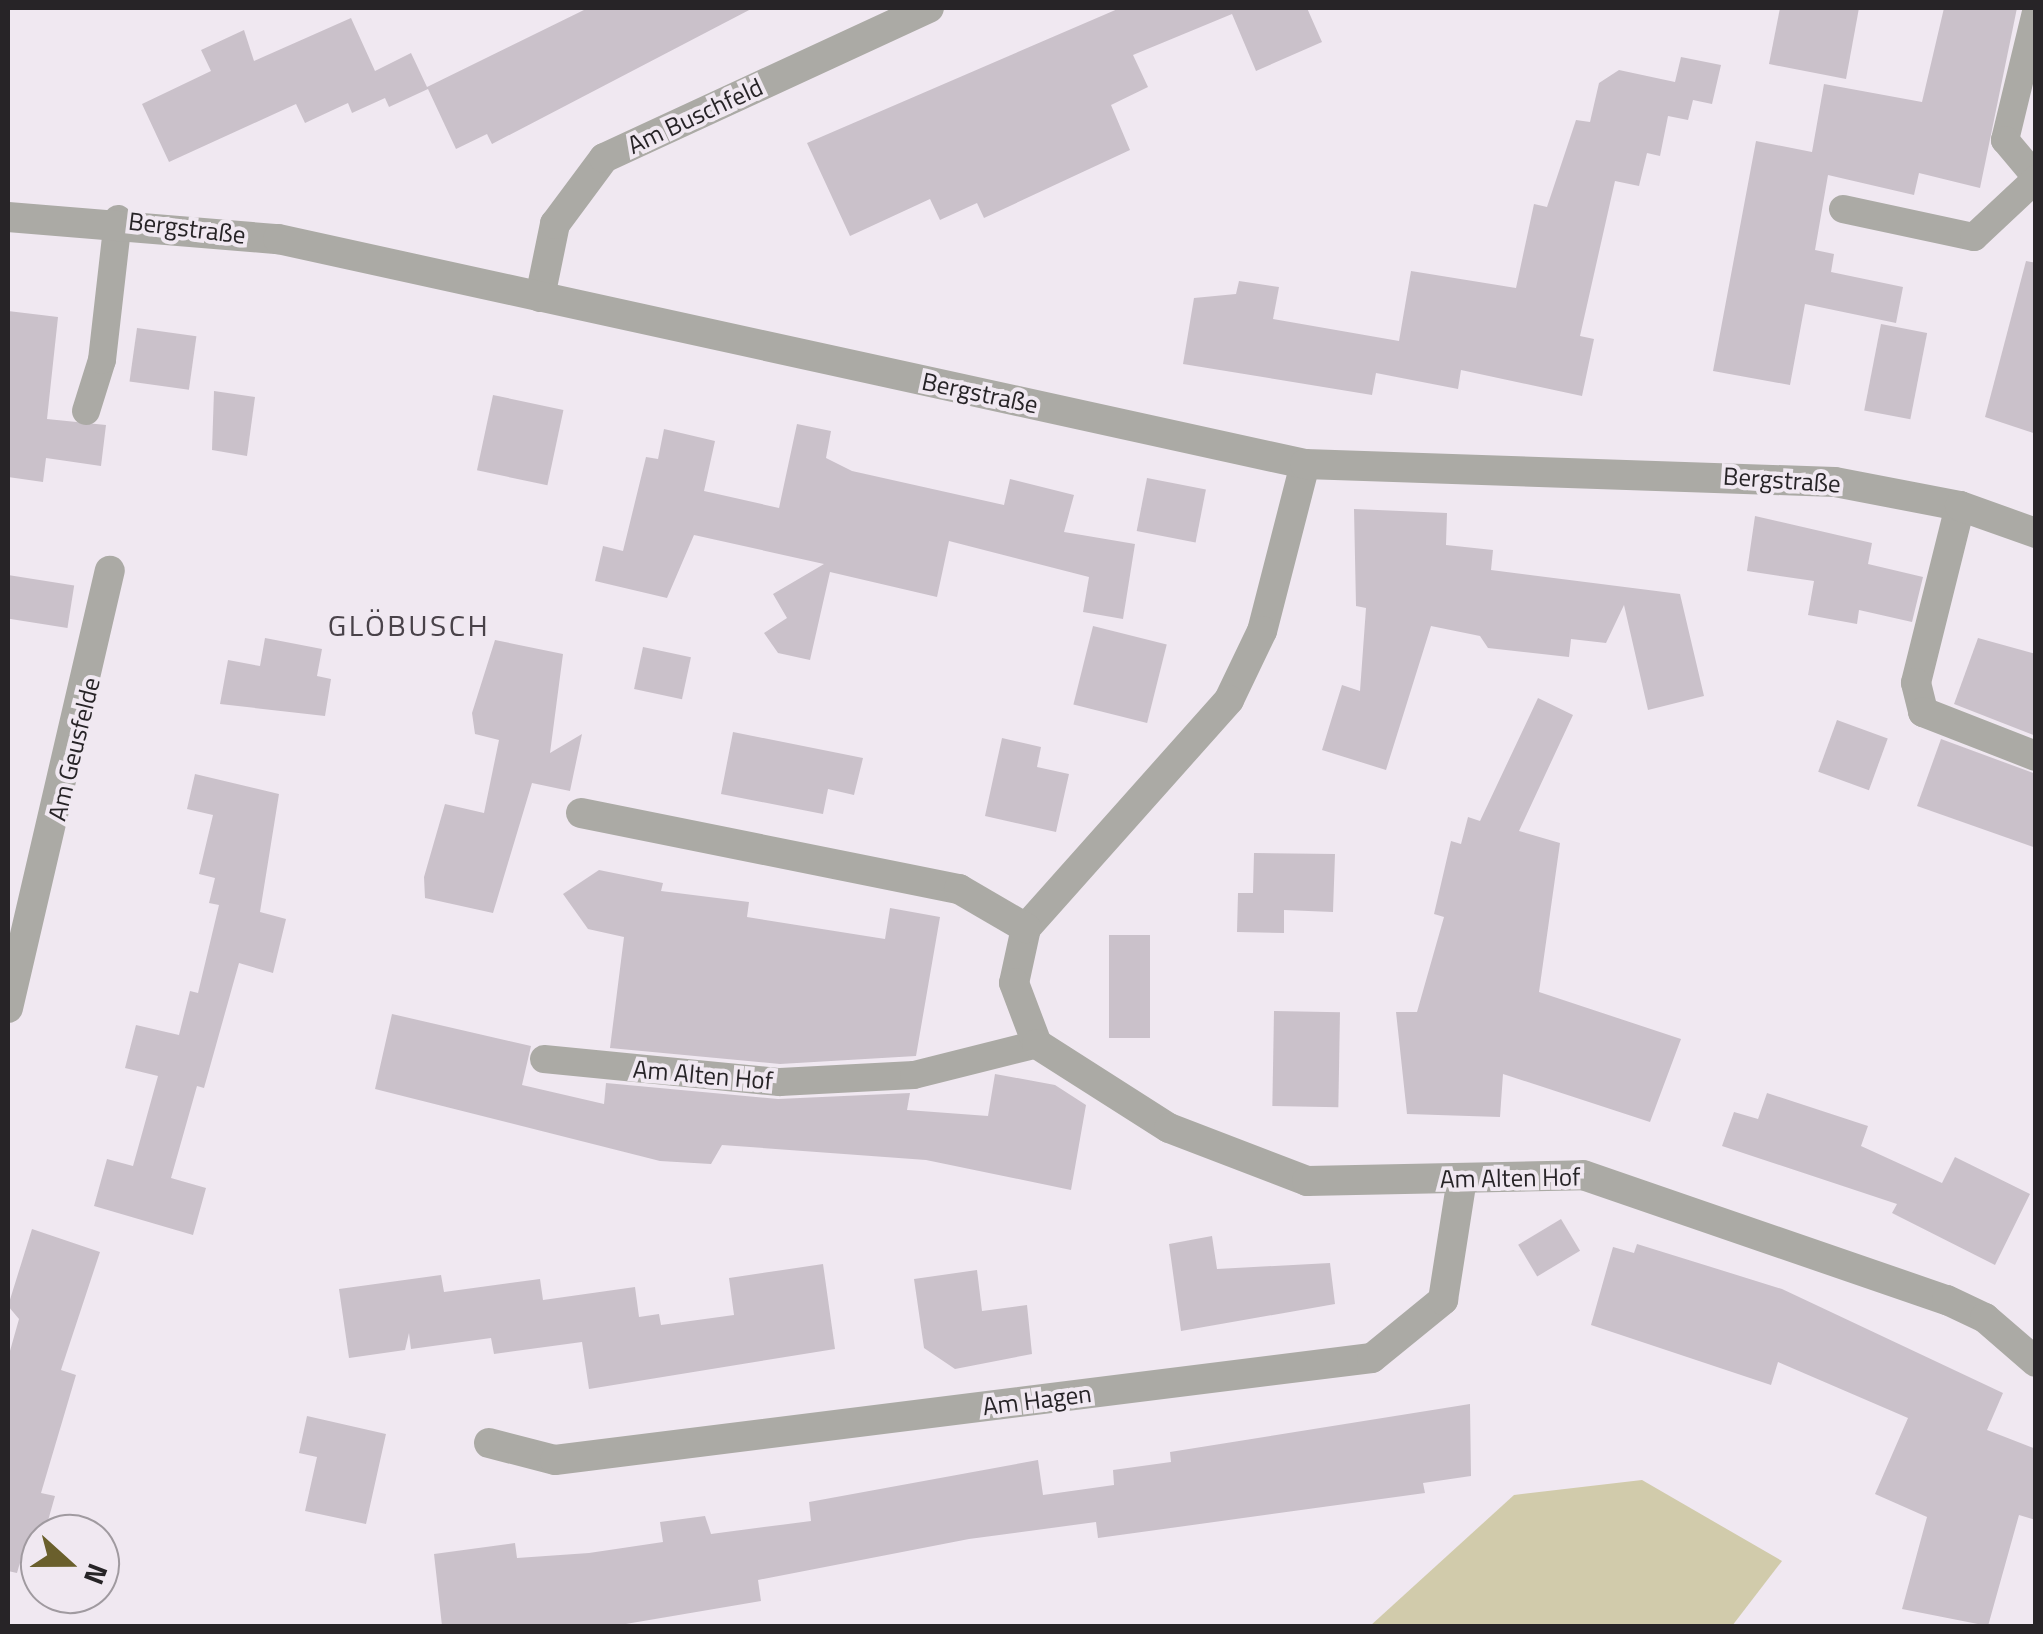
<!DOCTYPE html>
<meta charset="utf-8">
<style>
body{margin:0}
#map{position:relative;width:2043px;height:1634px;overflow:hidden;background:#f0e8f1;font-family:"Titillium Web",sans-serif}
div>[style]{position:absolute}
.green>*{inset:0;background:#d1cbab}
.building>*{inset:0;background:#cac1ca;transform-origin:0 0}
.service>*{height:28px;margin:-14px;padding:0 14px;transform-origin:14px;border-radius:14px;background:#abaaa5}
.minor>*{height:30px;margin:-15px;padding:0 15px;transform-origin:15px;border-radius:15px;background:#abaaa5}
.tertiary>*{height:30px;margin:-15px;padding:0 15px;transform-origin:15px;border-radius:15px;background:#abaaa5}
span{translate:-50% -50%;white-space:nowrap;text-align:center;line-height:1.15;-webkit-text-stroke:8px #f0e8f1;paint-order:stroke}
.street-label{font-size:25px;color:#272427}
.quarter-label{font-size:30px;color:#494249;letter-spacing:2.5px}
.frame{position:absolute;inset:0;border:10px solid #272427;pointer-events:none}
.north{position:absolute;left:20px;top:1514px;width:100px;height:100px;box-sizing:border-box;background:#f0e8f1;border:2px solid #a09aa0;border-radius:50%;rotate:111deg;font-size:28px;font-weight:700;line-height:40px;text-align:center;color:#272427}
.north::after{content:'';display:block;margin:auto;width:35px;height:45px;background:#6a5f2c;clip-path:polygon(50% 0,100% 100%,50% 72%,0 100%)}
</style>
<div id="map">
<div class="green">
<i style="clip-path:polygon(1642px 1480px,1782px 1561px,1732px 1626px,1370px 1626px,1514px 1495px)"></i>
</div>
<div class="building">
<i style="clip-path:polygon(588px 8px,753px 8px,492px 144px,487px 134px,456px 149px,428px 89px,389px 107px,385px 98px,352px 113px,348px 103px,305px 123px,296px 104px,169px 162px,142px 104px,211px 71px,201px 50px,244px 30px,254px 61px,351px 18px,375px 71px,411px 53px,427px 87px)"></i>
<i style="clip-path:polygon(1120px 8px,1307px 8px,1322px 42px,1256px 71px,1232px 14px,1133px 55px,1148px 87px,1111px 105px,1130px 150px,984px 218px,977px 203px,940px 220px,930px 199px,850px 236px,807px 143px)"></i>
<i style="clip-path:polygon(1780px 8px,1859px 8px,1846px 79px,1769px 64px)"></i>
<i style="clip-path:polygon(1944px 8px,2017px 8px,1980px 188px,1919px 173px,1914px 195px,1828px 175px,1815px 250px,1834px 254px,1831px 272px,1903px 287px,1896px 323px,1805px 304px,1790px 385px,1713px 371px,1756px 141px,1812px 152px,1824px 84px,1922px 102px)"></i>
<i style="clip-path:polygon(1681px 57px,1721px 65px,1712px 104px,1693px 100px,1688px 120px,1668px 116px,1660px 156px,1647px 153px,1639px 186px,1615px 181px,1580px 336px,1594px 339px,1582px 396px,1461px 370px,1458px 389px,1376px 373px,1372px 395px,1183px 364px,1194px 298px,1236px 294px,1239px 281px,1279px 287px,1273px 319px,1399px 341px,1411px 271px,1516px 288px,1534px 204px,1547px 207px,1576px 120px,1590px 122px,1599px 83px,1619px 70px,1675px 82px)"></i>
<i style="clip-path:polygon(2026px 261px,2036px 263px,2036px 434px,1985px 417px)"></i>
<i style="clip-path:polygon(8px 311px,58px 317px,47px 419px,106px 425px,101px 466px,46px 458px,43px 482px,8px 477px)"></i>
<i style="left:1881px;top:324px;width:47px;height:88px;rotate:11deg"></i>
<i style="left:137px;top:328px;width:60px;height:54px;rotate:8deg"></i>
<i style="clip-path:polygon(214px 391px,255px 397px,247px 456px,212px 450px)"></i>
<i style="left:493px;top:395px;width:72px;height:77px;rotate:12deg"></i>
<i style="clip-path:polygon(797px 424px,831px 431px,826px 458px,852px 471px,1004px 505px,1010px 479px,1074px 495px,1064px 532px,1135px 544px,1123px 619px,1083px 612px,1089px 577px,949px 541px,937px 597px,830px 572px,810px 660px,778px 653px,764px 633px,787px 618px,773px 594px,824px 564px,694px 535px,667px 598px,595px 581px,603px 546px,623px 551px,646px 457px,658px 459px,664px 429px,715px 441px,704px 491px,779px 508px)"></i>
<i style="left:1147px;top:478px;width:60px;height:54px;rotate:11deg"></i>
<i style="clip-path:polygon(1354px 509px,1447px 513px,1446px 545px,1493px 550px,1491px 570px,1680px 594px,1704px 696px,1648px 710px,1624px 605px,1606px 643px,1571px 639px,1569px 657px,1488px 648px,1480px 636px,1431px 626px,1386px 770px,1322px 750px,1342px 685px,1360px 691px,1366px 608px,1356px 606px)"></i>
<i style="clip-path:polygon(1755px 516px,1872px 543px,1868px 564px,1923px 577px,1912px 622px,1859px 610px,1857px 624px,1808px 615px,1814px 581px,1747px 571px)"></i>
<i style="left:8px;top:575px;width:67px;height:43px;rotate:9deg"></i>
<i style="left:1093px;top:626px;width:76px;height:81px;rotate:14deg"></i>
<i style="clip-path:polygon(265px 638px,322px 649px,317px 676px,331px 679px,325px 716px,220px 704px,228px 660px,260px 666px)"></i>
<i style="clip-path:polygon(1978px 638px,2036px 654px,2036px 736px,1954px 704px)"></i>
<i style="clip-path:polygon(495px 640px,563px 654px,550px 753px,582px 734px,570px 791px,532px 783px,493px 913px,425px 898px,424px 877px,445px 804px,484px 813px,499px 740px,475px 734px,472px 713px)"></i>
<i style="left:643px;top:647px;width:49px;height:43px;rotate:12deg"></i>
<i style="clip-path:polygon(1538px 698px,1573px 715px,1519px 831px,1560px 843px,1539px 992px,1681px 1039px,1650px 1122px,1503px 1074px,1500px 1117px,1407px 1114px,1396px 1012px,1417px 1012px,1444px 917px,1434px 914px,1451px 841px,1461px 844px,1468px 817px,1480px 821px)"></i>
<i style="left:1837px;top:720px;width:54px;height:55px;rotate:20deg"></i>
<i style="clip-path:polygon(733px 732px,863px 758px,854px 795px,828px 789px,823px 814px,721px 794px)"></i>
<i style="clip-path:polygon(1002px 738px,1041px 747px,1037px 767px,1069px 774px,1056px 832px,985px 816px)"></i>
<i style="clip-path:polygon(1941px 739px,2036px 774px,2036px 848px,1917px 806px)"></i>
<i style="clip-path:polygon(195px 774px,279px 794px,260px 912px,286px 919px,273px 973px,239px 963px,204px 1088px,197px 1086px,171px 1178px,206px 1188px,193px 1235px,94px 1206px,107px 1159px,133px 1166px,158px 1076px,125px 1068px,136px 1025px,179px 1035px,190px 991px,198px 993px,219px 905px,209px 903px,215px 878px,199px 874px,213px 815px,187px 809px)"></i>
<i style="clip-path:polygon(1254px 853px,1335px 854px,1333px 912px,1284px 910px,1284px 933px,1237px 932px,1238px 893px,1253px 893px)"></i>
<i style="clip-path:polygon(599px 870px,663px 883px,661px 891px,749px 902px,747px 917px,885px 939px,890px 908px,940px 917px,916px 1056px,780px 1064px,610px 1048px,624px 937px,588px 929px,563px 894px)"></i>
<i style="left:1109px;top:935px;width:41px;height:103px"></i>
<i style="left:1274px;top:1011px;width:66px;height:95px;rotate:1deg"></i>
<i style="clip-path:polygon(392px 1014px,531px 1046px,522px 1085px,604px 1104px,606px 1083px,778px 1099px,910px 1093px,907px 1110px,988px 1116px,995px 1074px,1055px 1085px,1086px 1105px,1071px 1190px,926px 1160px,722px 1145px,711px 1164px,660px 1161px,375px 1089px)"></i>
<i style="clip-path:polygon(1767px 1093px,1868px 1126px,1861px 1146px,1942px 1183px,1955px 1157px,2030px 1194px,1995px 1265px,1892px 1213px,1897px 1204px,1722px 1146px,1734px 1112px,1758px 1119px)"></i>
<i style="left:1561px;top:1219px;width:37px;height:50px;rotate:59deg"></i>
<i style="clip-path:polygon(32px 1229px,100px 1252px,61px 1370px,76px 1375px,41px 1493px,55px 1496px,38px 1556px,23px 1552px,17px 1573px,8px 1571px,8px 1358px,19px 1319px,8px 1306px)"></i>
<i style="clip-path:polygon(1212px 1236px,1217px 1269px,1330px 1263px,1335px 1304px,1181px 1331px,1169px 1244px)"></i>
<i style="clip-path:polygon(1637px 1244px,1782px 1289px,2003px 1393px,1987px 1430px,2036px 1449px,2036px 1520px,2019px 1515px,1988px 1626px,1902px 1609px,1927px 1517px,1875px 1494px,1908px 1418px,1778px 1362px,1771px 1385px,1591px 1325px,1613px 1247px,1634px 1253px)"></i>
<i style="clip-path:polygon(823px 1264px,835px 1349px,589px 1389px,582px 1342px,494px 1354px,491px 1338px,411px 1349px,409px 1333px,405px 1350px,349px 1358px,339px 1289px,441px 1275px,444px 1292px,540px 1279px,543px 1300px,635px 1287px,639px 1317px,659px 1314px,661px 1325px,734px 1315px,729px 1278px)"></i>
<i style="clip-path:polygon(977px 1270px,982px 1311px,1027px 1305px,1032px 1354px,955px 1369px,924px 1348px,914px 1279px)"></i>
<i style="clip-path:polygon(1470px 1404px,1471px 1476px,1423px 1483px,1425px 1493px,1098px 1538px,1096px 1522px,969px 1539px,758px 1580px,761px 1601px,614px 1626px,442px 1626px,434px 1554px,515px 1543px,517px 1558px,589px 1553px,663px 1542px,660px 1522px,705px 1516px,711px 1534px,811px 1521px,809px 1502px,1038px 1460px,1043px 1495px,1114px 1485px,1113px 1470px,1171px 1462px,1170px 1452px)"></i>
<i style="clip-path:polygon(307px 1416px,386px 1434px,366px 1524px,305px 1511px,317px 1457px,299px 1453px)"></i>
</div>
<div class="service">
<i style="left:2036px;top:12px;width:132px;rotate:103.6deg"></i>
<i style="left:2005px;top:140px;width:48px;rotate:50deg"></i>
<i style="left:1843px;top:209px;width:134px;rotate:12.1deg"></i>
<i style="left:1974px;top:237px;width:85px;rotate:-43.1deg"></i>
<i style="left:86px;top:411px;width:53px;rotate:-72.6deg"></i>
<i style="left:102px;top:360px;width:142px;rotate:-83.5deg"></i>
<i style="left:544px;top:1059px;width:237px;rotate:5.6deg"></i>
<i style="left:780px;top:1082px;width:134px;rotate:-3deg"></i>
<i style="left:914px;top:1075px;width:127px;rotate:-14.1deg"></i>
</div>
<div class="minor">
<i style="left:540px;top:297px;width:75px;rotate:-78.4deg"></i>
<i style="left:555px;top:224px;width:82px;rotate:-53.4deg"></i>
<i style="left:604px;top:158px;width:358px;rotate:-24.8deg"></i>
<i style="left:1305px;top:464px;width:172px;rotate:104.4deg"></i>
<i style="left:1262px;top:631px;width:76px;rotate:115.6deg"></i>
<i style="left:1229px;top:700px;width:305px;rotate:131.7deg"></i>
<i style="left:1026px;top:928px;width:56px;rotate:102.3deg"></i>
<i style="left:1014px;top:983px;width:65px;rotate:69.3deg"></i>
<i style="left:1037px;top:1044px;width:156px;rotate:32.5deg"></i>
<i style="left:1169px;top:1128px;width:148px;rotate:21deg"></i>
<i style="left:1307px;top:1181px;width:276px;rotate:-1.2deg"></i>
<i style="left:1583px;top:1175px;width:385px;rotate:19deg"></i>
<i style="left:1947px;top:1300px;width:42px;rotate:25.3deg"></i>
<i style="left:1985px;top:1318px;width:67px;rotate:40.8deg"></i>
<i style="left:1960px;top:506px;width:182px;rotate:104deg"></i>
<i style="left:1916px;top:683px;width:30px;rotate:76deg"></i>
<i style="left:1923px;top:712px;width:121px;rotate:21.3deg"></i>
<i style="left:581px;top:813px;width:386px;rotate:11.4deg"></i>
<i style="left:959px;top:889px;width:78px;rotate:30.2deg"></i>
<i style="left:8px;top:1008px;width:449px;rotate:-76.9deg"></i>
<i style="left:489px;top:1443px;width:68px;rotate:14.4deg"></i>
<i style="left:555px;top:1460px;width:823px;rotate:-7.12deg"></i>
<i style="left:1372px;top:1358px;width:92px;rotate:-39.2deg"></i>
<i style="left:1443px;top:1300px;width:122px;rotate:-81.1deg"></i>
</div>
<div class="tertiary">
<i style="left:8px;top:217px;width:271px;rotate:4.7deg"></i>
<i style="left:278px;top:239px;width:1051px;rotate:12.36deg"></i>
<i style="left:1305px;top:464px;width:530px;rotate:1.95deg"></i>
<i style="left:1835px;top:482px;width:127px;rotate:10.9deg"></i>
<i style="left:1960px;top:506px;width:81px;rotate:19.6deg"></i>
</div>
<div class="street-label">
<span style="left:695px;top:116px;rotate:-25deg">Am Buschfeld</span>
<span style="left:187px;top:228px;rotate:7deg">Bergstraße</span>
<span style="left:980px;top:393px;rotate:12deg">Bergstraße</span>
<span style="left:1782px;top:480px;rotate:4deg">Bergstraße</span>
<span style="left:74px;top:749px;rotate:-76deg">Am Geusfelde</span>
<span style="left:703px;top:1075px;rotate:5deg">Am Alten Hof</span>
<span style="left:1510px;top:1178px;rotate:-1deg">Am Alten Hof</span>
<span style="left:1037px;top:1400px;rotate:-7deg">Am Hagen</span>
</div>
<div class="quarter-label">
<span style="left:409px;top:625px">GLÖBUSCH</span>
</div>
<div class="frame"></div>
<div class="north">N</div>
</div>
